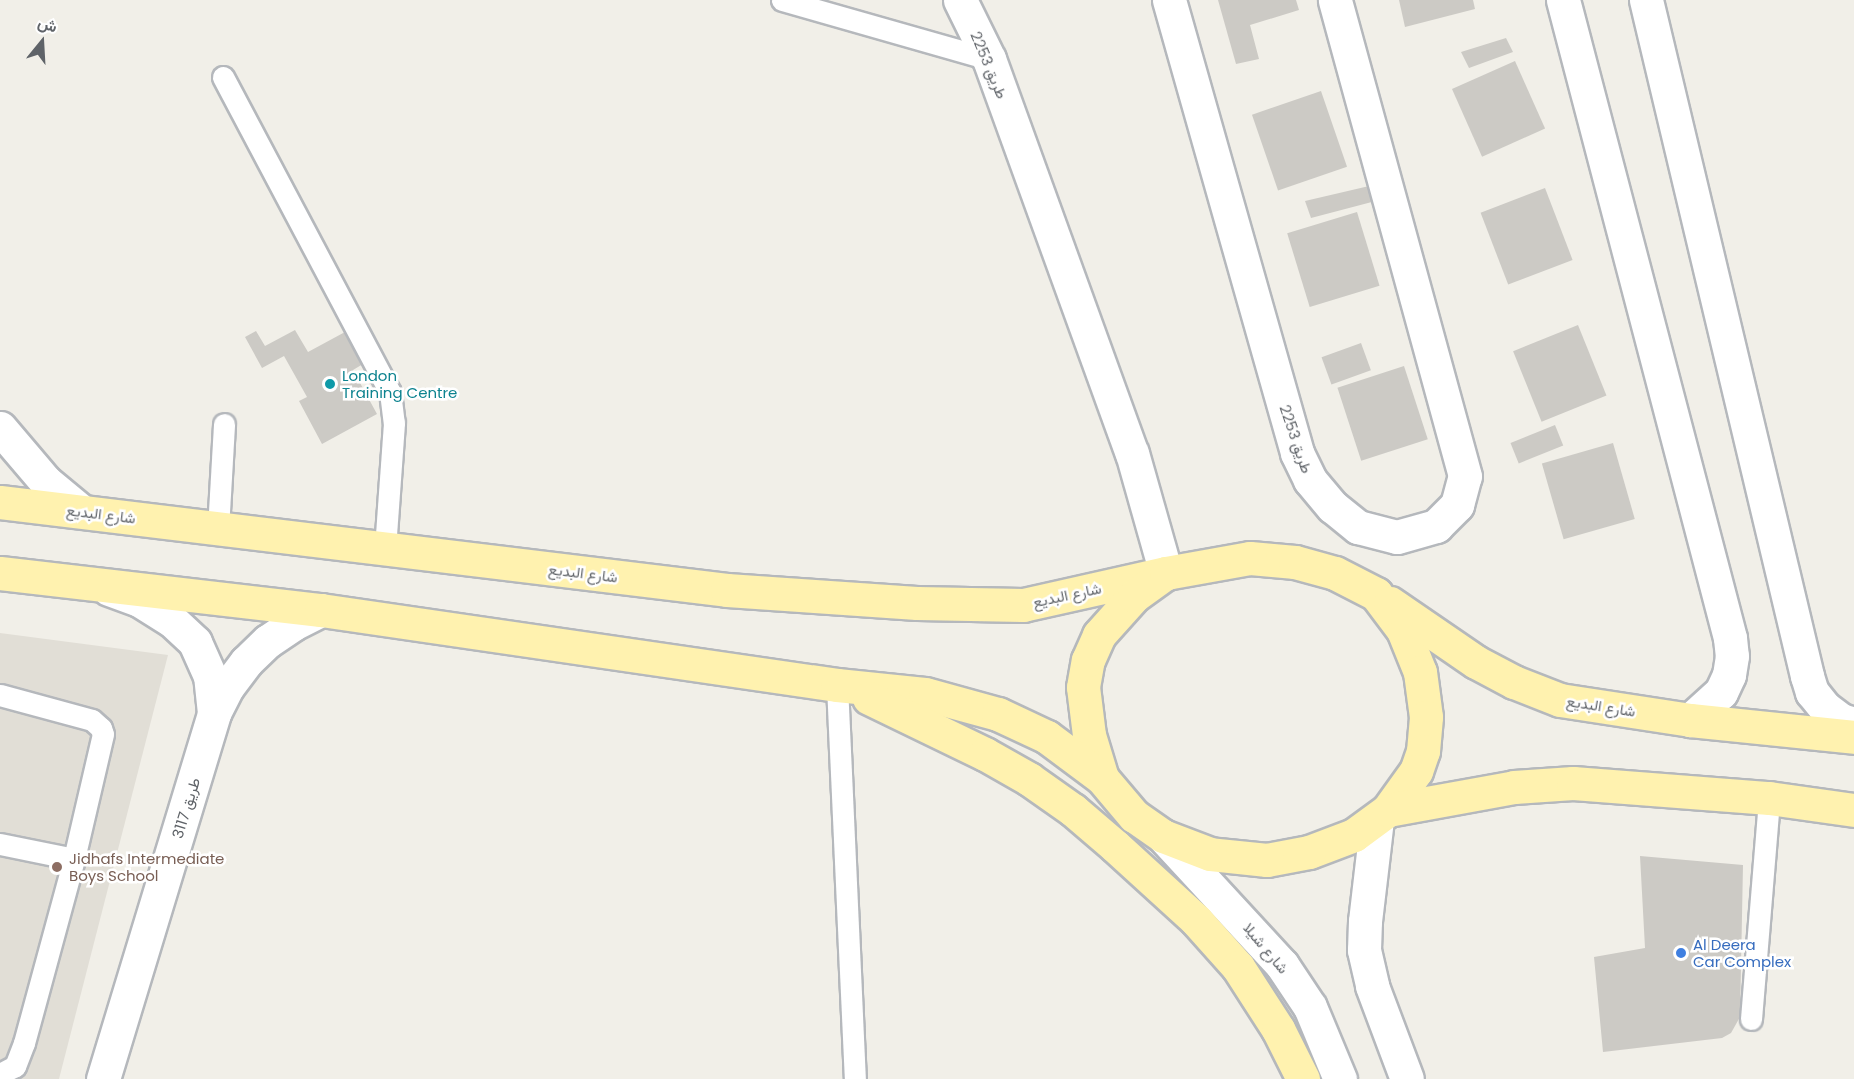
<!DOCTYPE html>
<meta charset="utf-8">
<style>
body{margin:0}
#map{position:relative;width:1854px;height:1079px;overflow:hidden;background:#f1efe8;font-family:Poppins,Vazirmatn,sans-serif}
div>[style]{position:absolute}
.education>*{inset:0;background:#e1ded6}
.building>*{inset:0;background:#cccac5;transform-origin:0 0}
.roads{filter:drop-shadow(2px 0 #b5b8bc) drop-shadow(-2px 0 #b5b8bc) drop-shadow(0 2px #b5b8bc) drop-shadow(0 -2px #b5b8bc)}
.service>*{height:21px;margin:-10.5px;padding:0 10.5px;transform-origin:10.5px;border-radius:10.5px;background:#fff}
.minor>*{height:33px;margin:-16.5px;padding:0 16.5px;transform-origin:16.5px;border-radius:16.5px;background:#fff}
.secondary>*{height:33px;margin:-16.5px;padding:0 16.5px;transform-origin:16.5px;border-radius:16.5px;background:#fff}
.primary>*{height:33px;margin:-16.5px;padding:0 16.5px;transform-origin:16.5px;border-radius:16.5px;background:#fff2af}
.dots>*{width:16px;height:16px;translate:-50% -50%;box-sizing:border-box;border:3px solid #fff;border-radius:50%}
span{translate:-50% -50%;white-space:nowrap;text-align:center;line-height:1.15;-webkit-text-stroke:5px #fff;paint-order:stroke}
.street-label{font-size:15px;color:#5f6368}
.culture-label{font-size:15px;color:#0d838f}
.left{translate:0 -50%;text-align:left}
.education-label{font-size:15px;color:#785e54}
.shop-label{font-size:15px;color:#366cbe}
.north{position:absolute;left:12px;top:12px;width:60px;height:60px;-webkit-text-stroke:4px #fff;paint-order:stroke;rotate:18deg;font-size:16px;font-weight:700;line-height:24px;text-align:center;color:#5f6368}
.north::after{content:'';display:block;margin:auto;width:21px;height:27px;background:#5f6368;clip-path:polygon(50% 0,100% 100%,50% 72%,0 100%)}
</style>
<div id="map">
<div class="education">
<i style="clip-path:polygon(0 633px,168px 655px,59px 1079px,0 1079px)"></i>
</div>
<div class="building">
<i style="clip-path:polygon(1218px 0,1296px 0,1299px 10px,1250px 25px,1259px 59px,1236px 64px)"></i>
<i style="clip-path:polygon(1399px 0,1473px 0,1475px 9px,1405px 27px)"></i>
<i style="clip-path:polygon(1506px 38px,1513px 52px,1469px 68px,1461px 52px)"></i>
<i style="left:1515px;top:61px;width:74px;height:69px;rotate:66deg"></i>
<i style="left:1321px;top:91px;width:80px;height:73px;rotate:71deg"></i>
<i style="clip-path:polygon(1382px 183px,1387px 198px,1311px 218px,1305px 201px)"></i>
<i style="left:1545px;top:188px;width:77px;height:69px;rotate:69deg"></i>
<i style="left:1357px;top:212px;width:77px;height:73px;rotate:73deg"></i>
<i style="left:1578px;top:325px;width:76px;height:70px;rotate:68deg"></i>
<i style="clip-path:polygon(295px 330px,308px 352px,345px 332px,363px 364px,353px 370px,377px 414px,322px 444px,299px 401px,307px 397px,284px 356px,262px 368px,245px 337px,256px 331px,265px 346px)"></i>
<i style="left:1361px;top:343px;width:29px;height:42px;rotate:70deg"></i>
<i style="left:1404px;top:366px;width:77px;height:70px;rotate:72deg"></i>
<i style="left:1555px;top:425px;width:22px;height:48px;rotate:68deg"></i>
<i style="left:1613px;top:443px;width:79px;height:74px;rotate:74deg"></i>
<i style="clip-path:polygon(1640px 856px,1743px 865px,1740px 1017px,1731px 1033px,1722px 1038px,1603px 1052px,1594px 957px,1645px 948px)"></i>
</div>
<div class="roads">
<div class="service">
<i style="left:782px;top:0;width:215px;rotate:15.9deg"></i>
<i style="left:223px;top:77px;width:357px;rotate:62.1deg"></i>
<i style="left:390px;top:392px;width:31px;rotate:83deg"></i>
<i style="left:394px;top:423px;width:126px;rotate:94.1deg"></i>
<i style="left:218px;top:529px;width:105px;rotate:-86.7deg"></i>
<i style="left:837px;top:685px;width:394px;rotate:87.4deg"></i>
<i style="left:0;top:695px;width:95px;rotate:15.2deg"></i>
<i style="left:92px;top:720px;width:12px;rotate:42deg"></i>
<i style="left:101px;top:728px;width:6px;rotate:72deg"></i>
<i style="left:103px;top:734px;width:128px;rotate:103.1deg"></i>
<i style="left:74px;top:859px;width:191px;rotate:105.2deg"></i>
<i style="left:24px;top:1043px;width:25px;rotate:111deg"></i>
<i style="left:15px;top:1066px;width:17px;rotate:152deg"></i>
<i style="left:0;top:844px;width:76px;rotate:11.5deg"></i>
<i style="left:1751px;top:1019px;width:222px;rotate:-85.3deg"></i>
</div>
<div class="minor">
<i style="left:960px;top:0;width:66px;rotate:63.8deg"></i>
<i style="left:989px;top:59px;width:419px;rotate:70.1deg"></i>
<i style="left:1132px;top:453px;width:125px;rotate:74.2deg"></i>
<i style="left:1169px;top:0;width:471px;rotate:74.2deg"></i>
<i style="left:1297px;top:453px;width:30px;rotate:64deg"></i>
<i style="left:1310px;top:480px;width:35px;rotate:50deg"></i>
<i style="left:1333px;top:507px;width:32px;rotate:39deg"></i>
<i style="left:1358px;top:527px;width:40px;rotate:14.4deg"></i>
<i style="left:1397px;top:537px;width:41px;rotate:-15.8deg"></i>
<i style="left:1436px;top:526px;width:30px;rotate:-45deg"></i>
<i style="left:1457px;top:505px;width:30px;rotate:-75deg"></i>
<i style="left:1465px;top:476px;width:493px;rotate:-105.3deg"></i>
<i style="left:1563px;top:0;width:659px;rotate:75.33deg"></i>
<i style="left:1730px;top:638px;width:18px;rotate:84deg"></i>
<i style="left:1732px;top:656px;width:19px;rotate:99deg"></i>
<i style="left:1729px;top:675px;width:19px;rotate:115deg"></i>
<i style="left:1721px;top:692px;width:42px;rotate:137.9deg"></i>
<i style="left:1646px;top:0;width:695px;rotate:76.6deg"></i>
<i style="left:1807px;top:676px;width:17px;rotate:73deg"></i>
<i style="left:1812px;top:692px;width:21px;rotate:51deg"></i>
<i style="left:1825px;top:708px;width:20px;rotate:37deg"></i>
<i style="left:1841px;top:720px;width:14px;rotate:17deg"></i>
<i style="left:0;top:428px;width:71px;rotate:49.6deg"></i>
<i style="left:46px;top:482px;width:45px;rotate:39.6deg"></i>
<i style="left:214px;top:713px;width:30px;rotate:-63deg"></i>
<i style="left:228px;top:686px;width:30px;rotate:-53deg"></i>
<i style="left:246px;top:662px;width:30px;rotate:-44deg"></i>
<i style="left:268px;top:641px;width:30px;rotate:-34deg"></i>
<i style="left:293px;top:624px;width:31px;rotate:-27deg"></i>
<i style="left:103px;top:1079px;width:382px;rotate:-73.1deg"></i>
<i style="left:214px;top:713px;width:37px;rotate:-96deg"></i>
<i style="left:210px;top:676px;width:37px;rotate:-114deg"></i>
<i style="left:195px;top:642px;width:33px;rotate:-137deg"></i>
<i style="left:171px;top:620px;width:38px;rotate:-148deg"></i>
<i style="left:139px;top:600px;width:32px;rotate:-160deg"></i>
</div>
<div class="secondary">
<i style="left:1377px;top:819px;width:103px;rotate:96.7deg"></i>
<i style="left:1365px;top:921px;width:29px;rotate:92deg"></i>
<i style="left:1364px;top:950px;width:37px;rotate:77deg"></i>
<i style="left:1372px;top:986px;width:99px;rotate:69.4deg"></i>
<i style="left:1163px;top:836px;width:176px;rotate:47.3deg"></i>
<i style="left:1282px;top:965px;width:50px;rotate:56.3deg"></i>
<i style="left:1310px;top:1007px;width:78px;rotate:67.4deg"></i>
</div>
<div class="primary">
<i style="left:0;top:502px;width:732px;rotate:6.9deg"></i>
<i style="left:727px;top:590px;width:190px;rotate:3.9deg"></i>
<i style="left:917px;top:603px;width:106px;rotate:1.1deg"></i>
<i style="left:1023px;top:605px;width:147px;rotate:-12.6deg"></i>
<i style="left:1250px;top:558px;width:45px;rotate:5.1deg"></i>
<i style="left:1295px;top:562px;width:41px;rotate:15.4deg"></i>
<i style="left:1335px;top:573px;width:46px;rotate:27.1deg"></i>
<i style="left:1376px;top:594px;width:45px;rotate:53.1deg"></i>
<i style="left:1403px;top:630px;width:45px;rotate:68deg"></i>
<i style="left:1420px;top:672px;width:45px;rotate:82.4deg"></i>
<i style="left:1426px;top:717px;width:34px;rotate:95deg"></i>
<i style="left:1423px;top:751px;width:21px;rotate:109deg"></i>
<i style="left:1416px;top:771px;width:48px;rotate:125.7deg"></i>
<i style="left:1388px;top:810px;width:42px;rotate:143.7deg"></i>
<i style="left:1354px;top:835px;width:48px;rotate:159.3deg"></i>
<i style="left:1309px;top:852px;width:43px;rotate:169.2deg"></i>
<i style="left:1267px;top:860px;width:57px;rotate:-174deg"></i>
<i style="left:1210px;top:854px;width:50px;rotate:-159deg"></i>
<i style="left:1163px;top:836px;width:35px;rotate:-145deg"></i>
<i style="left:1134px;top:816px;width:50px;rotate:-130.1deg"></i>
<i style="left:1102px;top:778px;width:45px;rotate:-106.8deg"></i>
<i style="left:1089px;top:735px;width:48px;rotate:-97.1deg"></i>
<i style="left:1083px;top:687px;width:27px;rotate:-80deg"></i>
<i style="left:1088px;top:660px;width:27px;rotate:-66deg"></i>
<i style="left:1099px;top:635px;width:52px;rotate:-48.1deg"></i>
<i style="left:1134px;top:596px;width:39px;rotate:-36deg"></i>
<i style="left:1166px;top:573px;width:85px;rotate:-10.1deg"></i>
<i style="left:0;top:573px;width:323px;rotate:6.6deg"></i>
<i style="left:321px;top:610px;width:521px;rotate:8.27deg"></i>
<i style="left:837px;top:685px;width:88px;rotate:5.8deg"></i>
<i style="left:925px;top:694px;width:76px;rotate:15.3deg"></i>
<i style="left:998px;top:714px;width:54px;rotate:25.1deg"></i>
<i style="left:1047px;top:737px;width:69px;rotate:36.7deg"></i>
<i style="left:1390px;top:603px;width:104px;rotate:34.5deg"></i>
<i style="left:1476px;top:662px;width:43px;rotate:27.8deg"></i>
<i style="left:1514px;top:682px;width:49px;rotate:21.4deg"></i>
<i style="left:1560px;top:700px;width:132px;rotate:8.7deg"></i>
<i style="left:1690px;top:720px;width:165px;rotate:5.9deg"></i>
<i style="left:869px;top:698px;width:129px;rotate:25.8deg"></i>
<i style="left:985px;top:754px;width:51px;rotate:29.6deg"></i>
<i style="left:1029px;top:779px;width:54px;rotate:35.2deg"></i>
<i style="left:1073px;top:810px;width:55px;rotate:40.6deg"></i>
<i style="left:1115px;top:846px;width:110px;rotate:42.4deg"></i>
<i style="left:1196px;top:920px;width:63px;rotate:48.2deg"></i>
<i style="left:1238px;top:967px;width:74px;rotate:57.2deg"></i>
<i style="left:1278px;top:1029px;width:56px;rotate:63.4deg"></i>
<i style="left:1388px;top:810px;width:128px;rotate:-10.3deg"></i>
<i style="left:1514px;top:787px;width:59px;rotate:-3.9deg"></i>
<i style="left:1573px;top:783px;width:197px;rotate:4.4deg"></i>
<i style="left:1769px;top:798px;width:86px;rotate:8deg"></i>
</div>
</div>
<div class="dots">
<i style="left:330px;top:384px;background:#0f9aa8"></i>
<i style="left:57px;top:867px;background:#8d6e63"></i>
<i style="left:1681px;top:953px;background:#3f7fe0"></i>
</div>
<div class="street-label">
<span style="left:989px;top:65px;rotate:67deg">طريق 2253</span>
<span style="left:1296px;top:439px;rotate:71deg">طريق 2253</span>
<span style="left:101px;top:514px;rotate:7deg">شارع البديع</span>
<span style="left:583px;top:573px;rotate:7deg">شارع البديع</span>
<span style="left:1067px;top:595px;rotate:-12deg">شارع البديع</span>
<span style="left:1601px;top:706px;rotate:9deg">شارع البديع</span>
<span style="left:186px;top:808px;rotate:-73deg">طريق 3117</span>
<span style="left:1266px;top:948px;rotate:50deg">شارع شيلا</span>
</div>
<div class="culture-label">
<span class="left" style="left:342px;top:384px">London<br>Training Centre</span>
</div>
<div class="education-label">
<span class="left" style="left:69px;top:867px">Jidhafs Intermediate<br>Boys School</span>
</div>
<div class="shop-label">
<span class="left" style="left:1693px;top:953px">Al Deera<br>Car Complex</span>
</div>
<div class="north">ش</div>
</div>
